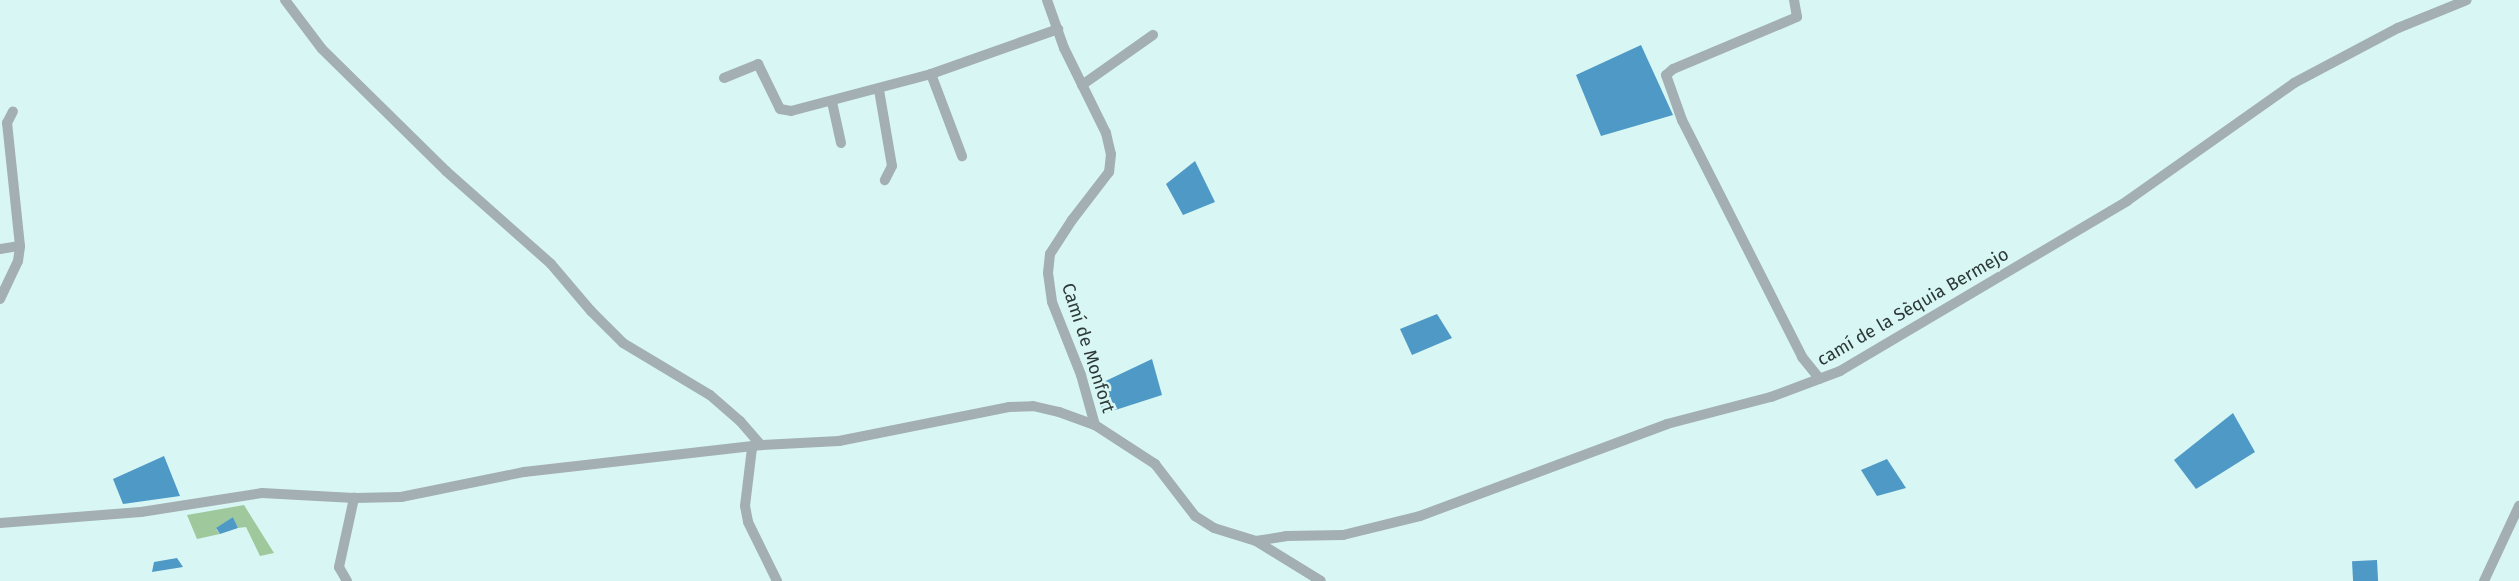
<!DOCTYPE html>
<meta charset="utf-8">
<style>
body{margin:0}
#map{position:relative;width:2519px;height:581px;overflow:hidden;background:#d8f7f4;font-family:"Fira Sans",sans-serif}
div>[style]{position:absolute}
.green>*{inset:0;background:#9fc99c}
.water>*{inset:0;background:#4e99c6;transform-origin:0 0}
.street>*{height:10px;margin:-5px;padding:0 5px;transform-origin:5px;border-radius:5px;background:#a3afb2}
span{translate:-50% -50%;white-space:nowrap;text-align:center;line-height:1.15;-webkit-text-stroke:5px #d8f7f4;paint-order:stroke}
.street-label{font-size:18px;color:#2d3938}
</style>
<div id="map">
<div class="green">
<i style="clip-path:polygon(244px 505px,274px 553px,260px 556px,246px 527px,238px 528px,233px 517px,216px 529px,220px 534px,197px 539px,187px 515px)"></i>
</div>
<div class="water">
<i style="clip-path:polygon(1641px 45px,1673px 115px,1601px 136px,1576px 75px)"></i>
<i style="clip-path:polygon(1195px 161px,1215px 202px,1183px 215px,1166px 184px)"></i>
<i style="clip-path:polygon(1437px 314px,1452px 338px,1412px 355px,1400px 329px)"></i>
<i style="clip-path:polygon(1152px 359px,1162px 395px,1103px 414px,1095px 386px)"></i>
<i style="clip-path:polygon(2233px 413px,2255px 452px,2196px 489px,2174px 460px)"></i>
<i style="clip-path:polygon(164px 456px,180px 496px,123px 504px,113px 479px)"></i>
<i style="clip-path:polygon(1887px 459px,1906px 488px,1877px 496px,1861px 470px)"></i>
<i style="clip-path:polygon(233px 517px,238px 528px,220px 534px,216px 528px)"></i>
<i style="clip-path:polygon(177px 558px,183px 567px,152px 572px,154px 562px)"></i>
<i style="left:2377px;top:560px;width:21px;height:25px;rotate:87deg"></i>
</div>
<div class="street">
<i style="left:285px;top:0;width:61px;rotate:52.9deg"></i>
<i style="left:322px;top:49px;width:174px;rotate:44.5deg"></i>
<i style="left:446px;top:171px;width:140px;rotate:41.5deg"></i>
<i style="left:551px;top:264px;width:62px;rotate:49.6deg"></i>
<i style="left:591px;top:311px;width:45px;rotate:45deg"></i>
<i style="left:623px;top:343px;width:101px;rotate:30.9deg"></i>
<i style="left:710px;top:395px;width:40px;rotate:41deg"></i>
<i style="left:740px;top:421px;width:32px;rotate:49deg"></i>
<i style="left:1047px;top:0;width:51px;rotate:70.5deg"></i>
<i style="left:1064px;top:48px;width:95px;rotate:63.7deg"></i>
<i style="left:1106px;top:133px;width:22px;rotate:77deg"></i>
<i style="left:1111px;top:154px;width:18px;rotate:96deg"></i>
<i style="left:1109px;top:172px;width:61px;rotate:127.6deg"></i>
<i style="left:1072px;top:220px;width:40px;rotate:122.9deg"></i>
<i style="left:1050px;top:254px;width:19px;rotate:96deg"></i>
<i style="left:1048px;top:273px;width:29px;rotate:82deg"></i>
<i style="left:1052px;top:302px;width:79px;rotate:68.3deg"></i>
<i style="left:1081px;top:375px;width:52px;rotate:74.4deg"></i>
<i style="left:1794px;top:0;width:17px;rotate:80deg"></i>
<i style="left:1797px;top:17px;width:134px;rotate:157.2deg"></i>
<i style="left:1673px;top:69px;width:9px;rotate:139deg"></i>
<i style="left:1666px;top:75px;width:48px;rotate:70.4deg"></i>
<i style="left:1682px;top:120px;width:266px;rotate:63.1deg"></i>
<i style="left:1802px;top:357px;width:28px;rotate:51deg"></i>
<i style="left:931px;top:74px;width:88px;rotate:69.3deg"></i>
<i style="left:724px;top:78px;width:37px;rotate:-22deg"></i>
<i style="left:758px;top:64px;width:50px;rotate:63.9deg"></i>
<i style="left:780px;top:109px;width:11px;rotate:10deg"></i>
<i style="left:791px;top:111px;width:145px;rotate:-14.8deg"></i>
<i style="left:931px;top:74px;width:135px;rotate:-19.5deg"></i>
<i style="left:1082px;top:85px;width:87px;rotate:-35.2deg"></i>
<i style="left:879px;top:90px;width:77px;rotate:80.3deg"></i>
<i style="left:892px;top:166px;width:16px;rotate:117deg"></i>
<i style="left:832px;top:102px;width:42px;rotate:77.6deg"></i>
<i style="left:0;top:249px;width:20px;rotate:-9deg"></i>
<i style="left:0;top:299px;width:42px;rotate:-64.7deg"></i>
<i style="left:18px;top:261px;width:15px;rotate:-82deg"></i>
<i style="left:20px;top:246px;width:124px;rotate:-96deg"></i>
<i style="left:7px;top:123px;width:13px;rotate:-63deg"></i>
<i style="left:752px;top:448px;width:58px;rotate:96.9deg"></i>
<i style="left:745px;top:506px;width:16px;rotate:79deg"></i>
<i style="left:748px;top:522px;width:66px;rotate:63.8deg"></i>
<i style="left:0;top:523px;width:141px;rotate:-4.5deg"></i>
<i style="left:141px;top:512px;width:122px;rotate:-8.9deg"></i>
<i style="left:262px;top:493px;width:92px;rotate:3.1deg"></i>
<i style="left:354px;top:498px;width:47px;rotate:-1.2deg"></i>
<i style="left:401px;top:497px;width:126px;rotate:-11.5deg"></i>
<i style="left:524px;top:472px;width:239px;rotate:-6.5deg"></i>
<i style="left:761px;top:445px;width:78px;rotate:-2.9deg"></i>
<i style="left:839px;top:441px;width:173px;rotate:-11.3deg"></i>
<i style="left:1009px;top:407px;width:24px;rotate:-2deg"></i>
<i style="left:1033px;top:406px;width:27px;rotate:13deg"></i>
<i style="left:1059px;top:412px;width:38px;rotate:20deg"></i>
<i style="left:1095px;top:425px;width:72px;rotate:33deg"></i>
<i style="left:1155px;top:464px;width:66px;rotate:52.4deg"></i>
<i style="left:1195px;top:516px;width:22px;rotate:32deg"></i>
<i style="left:1214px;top:528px;width:44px;rotate:17.2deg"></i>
<i style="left:1256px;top:541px;width:76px;rotate:31.6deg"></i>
<i style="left:1256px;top:541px;width:30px;rotate:-9deg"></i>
<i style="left:1286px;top:536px;width:57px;rotate:-1deg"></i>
<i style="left:1343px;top:535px;width:79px;rotate:-13.9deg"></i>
<i style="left:1420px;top:516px;width:264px;rotate:-20.4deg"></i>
<i style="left:1667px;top:424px;width:107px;rotate:-14.6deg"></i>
<i style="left:1771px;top:397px;width:74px;rotate:-20.6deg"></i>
<i style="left:1840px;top:371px;width:334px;rotate:-30.6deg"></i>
<i style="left:2127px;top:201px;width:204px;rotate:-35.2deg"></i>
<i style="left:2294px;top:83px;width:118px;rotate:-27.9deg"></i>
<i style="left:2398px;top:28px;width:74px;rotate:-22.1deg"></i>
<i style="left:347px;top:581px;width:16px;rotate:-120deg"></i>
<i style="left:339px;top:567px;width:71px;rotate:-77.7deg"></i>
<i style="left:2484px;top:581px;width:83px;rotate:-65deg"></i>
</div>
<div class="street-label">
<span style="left:1913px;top:307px;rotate:-30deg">camí de la Sèquia Bermejo</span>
<span style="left:1088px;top:348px;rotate:72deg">Camí de Monfort</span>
</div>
</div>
